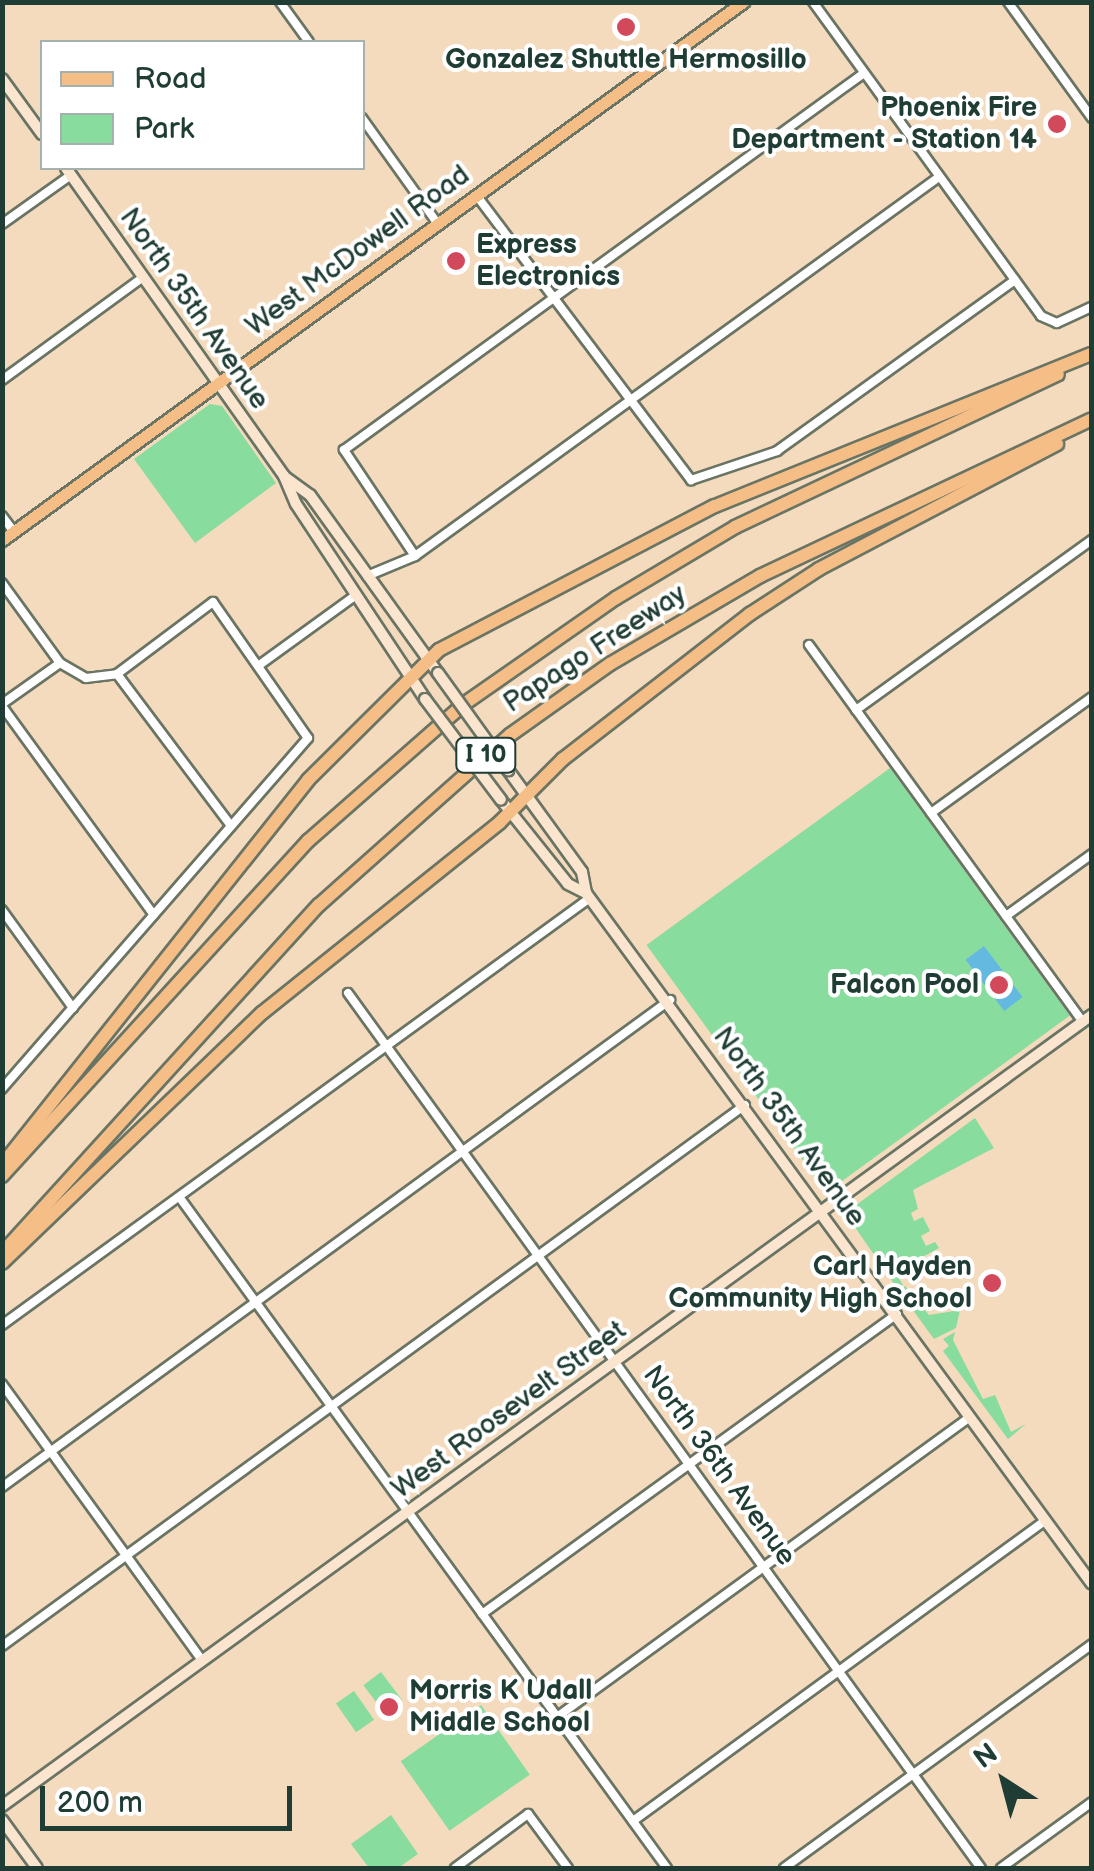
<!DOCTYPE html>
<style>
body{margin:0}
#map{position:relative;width:1094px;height:1871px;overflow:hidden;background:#f4dbbd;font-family:"Balsamiq Sans",sans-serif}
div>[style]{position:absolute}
.green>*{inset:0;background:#88dc9e;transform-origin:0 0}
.water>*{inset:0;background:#64b9e0;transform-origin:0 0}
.roads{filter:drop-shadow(2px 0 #6a7464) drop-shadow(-2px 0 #6a7464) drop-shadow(0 2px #6a7464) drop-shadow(0 -2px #6a7464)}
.street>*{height:8px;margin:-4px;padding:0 4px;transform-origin:4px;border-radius:4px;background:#fff}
.secondary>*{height:10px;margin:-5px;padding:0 5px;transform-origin:5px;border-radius:5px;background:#fbe5cf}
.primary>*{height:11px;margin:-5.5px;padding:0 5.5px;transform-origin:5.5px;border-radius:5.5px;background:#f6be87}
.highway>*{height:12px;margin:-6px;padding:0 6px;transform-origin:6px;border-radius:6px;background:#f6be87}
.bridges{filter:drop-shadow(2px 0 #6a7464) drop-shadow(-2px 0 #6a7464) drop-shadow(0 2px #6a7464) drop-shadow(0 -2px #6a7464)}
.secondary-bridge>*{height:10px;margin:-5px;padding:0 5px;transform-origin:5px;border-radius:5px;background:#fbe5cf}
.dots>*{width:28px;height:28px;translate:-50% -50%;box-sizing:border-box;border:5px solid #fff;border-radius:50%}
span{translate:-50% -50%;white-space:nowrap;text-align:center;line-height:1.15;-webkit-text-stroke:8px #fff;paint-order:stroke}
.shield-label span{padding:2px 8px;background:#fff;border:2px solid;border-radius:8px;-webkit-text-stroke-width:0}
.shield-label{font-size:25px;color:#1f3d34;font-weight:700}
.poi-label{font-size:28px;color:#1f3d34;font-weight:700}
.right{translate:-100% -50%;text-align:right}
.left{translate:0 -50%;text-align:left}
.street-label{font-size:28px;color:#1f3d34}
.frame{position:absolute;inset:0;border:5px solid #1f3d34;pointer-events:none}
.legend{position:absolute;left:40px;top:40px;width:325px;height:130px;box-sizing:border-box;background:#fff;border:2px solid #a5b1ae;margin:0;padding:12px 18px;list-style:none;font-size:30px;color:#1f3d34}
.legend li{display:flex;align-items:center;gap:20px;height:50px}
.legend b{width:50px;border:2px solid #a5b1ae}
.north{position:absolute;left:954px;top:1731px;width:100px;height:100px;-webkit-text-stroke:8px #fff;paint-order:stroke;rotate:324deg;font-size:28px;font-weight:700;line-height:40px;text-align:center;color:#1f3d34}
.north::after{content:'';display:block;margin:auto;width:35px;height:45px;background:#1f3d34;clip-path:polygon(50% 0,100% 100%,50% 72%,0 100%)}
.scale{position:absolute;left:40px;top:1786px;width:252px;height:45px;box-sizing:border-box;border:5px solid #1f3d34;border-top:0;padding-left:12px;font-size:30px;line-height:35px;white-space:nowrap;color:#1f3d34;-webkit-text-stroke:8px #fff;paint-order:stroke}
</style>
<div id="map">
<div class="green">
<i style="clip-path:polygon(210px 404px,222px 406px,276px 483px,195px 543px,134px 459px)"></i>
<i style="left:890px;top:768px;width:306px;height:301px;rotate:54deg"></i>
<i style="clip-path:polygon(975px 1118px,994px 1148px,913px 1190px,918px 1209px,911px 1213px,914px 1221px,923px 1217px,930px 1231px,921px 1236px,926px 1246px,935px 1242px,939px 1248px,895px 1272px,903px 1285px,897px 1288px,850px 1220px,852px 1208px)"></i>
<i style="clip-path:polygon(905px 1286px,929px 1315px,960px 1310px,956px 1328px,934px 1339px,899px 1291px)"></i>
<i style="clip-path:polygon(955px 1332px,953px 1340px,983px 1399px,995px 1395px,1011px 1432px,1026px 1424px,1008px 1439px,943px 1351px,949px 1346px,943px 1339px)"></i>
<i style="left:381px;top:1672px;width:35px;height:22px;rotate:53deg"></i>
<i style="left:354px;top:1691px;width:35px;height:22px;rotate:55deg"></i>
<i style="left:481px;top:1705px;width:85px;height:98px;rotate:55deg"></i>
<i style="clip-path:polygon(391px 1815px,418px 1854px,398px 1868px,369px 1868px,351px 1844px)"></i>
</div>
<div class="water">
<i style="left:984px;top:946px;width:64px;height:23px;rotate:53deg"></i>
</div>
<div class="roads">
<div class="street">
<i style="left:280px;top:2px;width:49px;rotate:54.1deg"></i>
<i style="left:813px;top:2px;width:388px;rotate:54deg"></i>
<i style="left:1041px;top:316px;width:17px;rotate:24deg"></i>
<i style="left:1057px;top:323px;width:38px;rotate:-25deg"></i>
<i style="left:1008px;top:2px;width:143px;rotate:54.1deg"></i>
<i style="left:362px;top:118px;width:130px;rotate:54.4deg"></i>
<i style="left:477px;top:196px;width:356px;rotate:53deg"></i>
<i style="left:691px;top:480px;width:91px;rotate:-18.6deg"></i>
<i style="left:777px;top:451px;width:293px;rotate:-35.7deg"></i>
<i style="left:2px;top:224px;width:85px;rotate:-35.4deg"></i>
<i style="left:2px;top:380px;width:175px;rotate:-36.1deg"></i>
<i style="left:2px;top:516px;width:20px;rotate:53deg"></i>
<i style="left:415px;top:556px;width:128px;rotate:-123.8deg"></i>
<i style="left:344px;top:450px;width:642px;rotate:-35.94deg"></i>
<i style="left:367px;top:576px;width:52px;rotate:-22.6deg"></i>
<i style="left:415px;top:556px;width:647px;rotate:-35.88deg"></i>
<i style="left:2px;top:583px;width:99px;rotate:54.1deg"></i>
<i style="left:60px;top:663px;width:30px;rotate:30deg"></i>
<i style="left:86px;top:678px;width:31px;rotate:-7deg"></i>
<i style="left:117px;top:674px;width:120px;rotate:-36.9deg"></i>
<i style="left:213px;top:602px;width:166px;rotate:55.1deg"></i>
<i style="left:308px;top:738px;width:466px;rotate:131.1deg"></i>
<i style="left:809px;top:645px;width:466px;rotate:54deg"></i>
<i style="left:258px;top:666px;width:121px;rotate:-35.9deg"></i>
<i style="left:117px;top:674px;width:190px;rotate:53.1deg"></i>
<i style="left:2px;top:704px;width:71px;rotate:-35.3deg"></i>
<i style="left:2px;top:706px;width:258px;rotate:54deg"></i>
<i style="left:856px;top:710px;width:291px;rotate:-35.8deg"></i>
<i style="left:931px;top:813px;width:198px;rotate:-35.8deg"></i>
<i style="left:2px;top:910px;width:121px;rotate:54.1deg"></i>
<i style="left:1006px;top:916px;width:106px;rotate:-35.8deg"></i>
<i style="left:348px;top:993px;width:1080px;rotate:54.12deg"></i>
<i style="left:180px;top:1198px;width:828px;rotate:53.99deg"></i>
<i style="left:2px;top:1325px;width:727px;rotate:-35.99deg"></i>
<i style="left:2px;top:1384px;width:341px;rotate:54.1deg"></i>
<i style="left:2px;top:1487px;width:827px;rotate:-36.09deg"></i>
<i style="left:482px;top:1614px;width:512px;rotate:-35.86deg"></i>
<i style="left:2px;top:1646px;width:919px;rotate:-36.06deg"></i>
<i style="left:557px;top:1717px;width:510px;rotate:-35.99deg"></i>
<i style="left:633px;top:1821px;width:511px;rotate:-36.09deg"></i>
<i style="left:455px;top:1868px;width:91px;rotate:-36.5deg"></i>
<i style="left:528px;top:1814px;width:67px;rotate:53.5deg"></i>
<i style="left:784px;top:1868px;width:381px;rotate:-36deg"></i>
<i style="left:1001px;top:1868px;width:112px;rotate:-36deg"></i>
</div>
<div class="secondary">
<i style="left:2px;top:79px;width:68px;rotate:54deg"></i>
<i style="left:66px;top:168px;width:377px;rotate:54.7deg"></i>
<i style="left:284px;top:476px;width:30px;rotate:67deg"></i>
<i style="left:296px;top:504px;width:234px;rotate:56.5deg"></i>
<i style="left:285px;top:477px;width:31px;rotate:36deg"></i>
<i style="left:310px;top:495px;width:219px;rotate:54.3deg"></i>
<i style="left:508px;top:770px;width:126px;rotate:54deg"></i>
<i style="left:582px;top:872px;width:21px;rotate:79deg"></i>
<i style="left:586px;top:893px;width:856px;rotate:53.79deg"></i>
<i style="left:501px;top:800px;width:107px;rotate:51.4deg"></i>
<i style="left:568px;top:884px;width:20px;rotate:27deg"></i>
<i style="left:2px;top:1806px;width:1347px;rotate:-35.97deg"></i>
<i style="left:2px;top:1820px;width:59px;rotate:53.9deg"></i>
</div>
<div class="primary">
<i style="left:2px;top:540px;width:916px;rotate:-35.98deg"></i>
</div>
<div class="highway">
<i style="left:2px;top:1165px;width:492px;rotate:-51.5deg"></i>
<i style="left:308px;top:780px;width:185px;rotate:-44.8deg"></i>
<i style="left:439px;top:650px;width:311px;rotate:-27.6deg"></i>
<i style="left:715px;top:506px;width:406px;rotate:-22deg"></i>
<i style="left:2px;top:1176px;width:454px;rotate:-47.6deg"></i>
<i style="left:308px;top:841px;width:208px;rotate:-41.3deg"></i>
<i style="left:464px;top:704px;width:185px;rotate:-34.9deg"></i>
<i style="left:616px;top:598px;width:139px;rotate:-30.8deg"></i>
<i style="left:735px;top:527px;width:357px;rotate:-25.3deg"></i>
<i style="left:2px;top:1253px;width:471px;rotate:-47.7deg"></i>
<i style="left:319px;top:905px;width:256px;rotate:-41.7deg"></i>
<i style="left:510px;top:735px;width:123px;rotate:-35.4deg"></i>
<i style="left:610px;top:664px;width:174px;rotate:-30.4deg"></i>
<i style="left:760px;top:576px;width:367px;rotate:-25.3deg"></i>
<i style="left:2px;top:1263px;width:361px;rotate:-43.9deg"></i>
<i style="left:262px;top:1013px;width:305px;rotate:-38.7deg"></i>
<i style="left:500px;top:822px;width:89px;rotate:-45deg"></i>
<i style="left:563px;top:759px;width:237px;rotate:-37.8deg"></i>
<i style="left:750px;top:614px;width:82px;rotate:-33.1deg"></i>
<i style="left:819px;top:569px;width:269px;rotate:-27.7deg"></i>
</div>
</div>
<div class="bridges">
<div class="secondary-bridge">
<i style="left:438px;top:673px;width:120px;rotate:54.2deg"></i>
<i style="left:425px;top:699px;width:126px;rotate:53deg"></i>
</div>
</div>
<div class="dots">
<i style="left:626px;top:27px;background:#d1495b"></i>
<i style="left:1057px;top:124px;background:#d1495b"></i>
<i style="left:456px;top:261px;background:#d1495b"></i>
<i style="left:999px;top:985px;background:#d1495b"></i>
<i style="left:992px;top:1283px;background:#d1495b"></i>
<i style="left:389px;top:1707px;background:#d1495b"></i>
</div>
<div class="shield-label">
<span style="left:486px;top:755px">I 10</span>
</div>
<div class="poi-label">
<span style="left:626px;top:60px">Gonzalez Shuttle Hermosillo</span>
<span class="right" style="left:1037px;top:124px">Phoenix Fire<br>Department - Station 14</span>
<span class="left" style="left:476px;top:261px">Express<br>Electronics</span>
<span class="right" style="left:979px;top:985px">Falcon Pool</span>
<span class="right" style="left:972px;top:1283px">Carl Hayden<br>Community High School</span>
<span class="left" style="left:409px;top:1707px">Morris K Udall<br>Middle School</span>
</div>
<div class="street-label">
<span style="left:358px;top:251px;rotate:-36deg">West McDowell Road</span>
<span style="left:194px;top:309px;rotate:55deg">North 35th Avenue</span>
<span style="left:595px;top:649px;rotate:-33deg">Papago Freeway</span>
<span style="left:789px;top:1127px;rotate:54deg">North 35th Avenue</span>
<span style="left:509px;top:1410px;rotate:-36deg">West Roosevelt Street</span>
<span style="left:719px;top:1466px;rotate:54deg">North 36th Avenue</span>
</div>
<div class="frame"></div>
<ul class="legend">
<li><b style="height:12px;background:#f6be87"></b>Road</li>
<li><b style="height:28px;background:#88dc9e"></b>Park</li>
</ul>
<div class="north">N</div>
<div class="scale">200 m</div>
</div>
